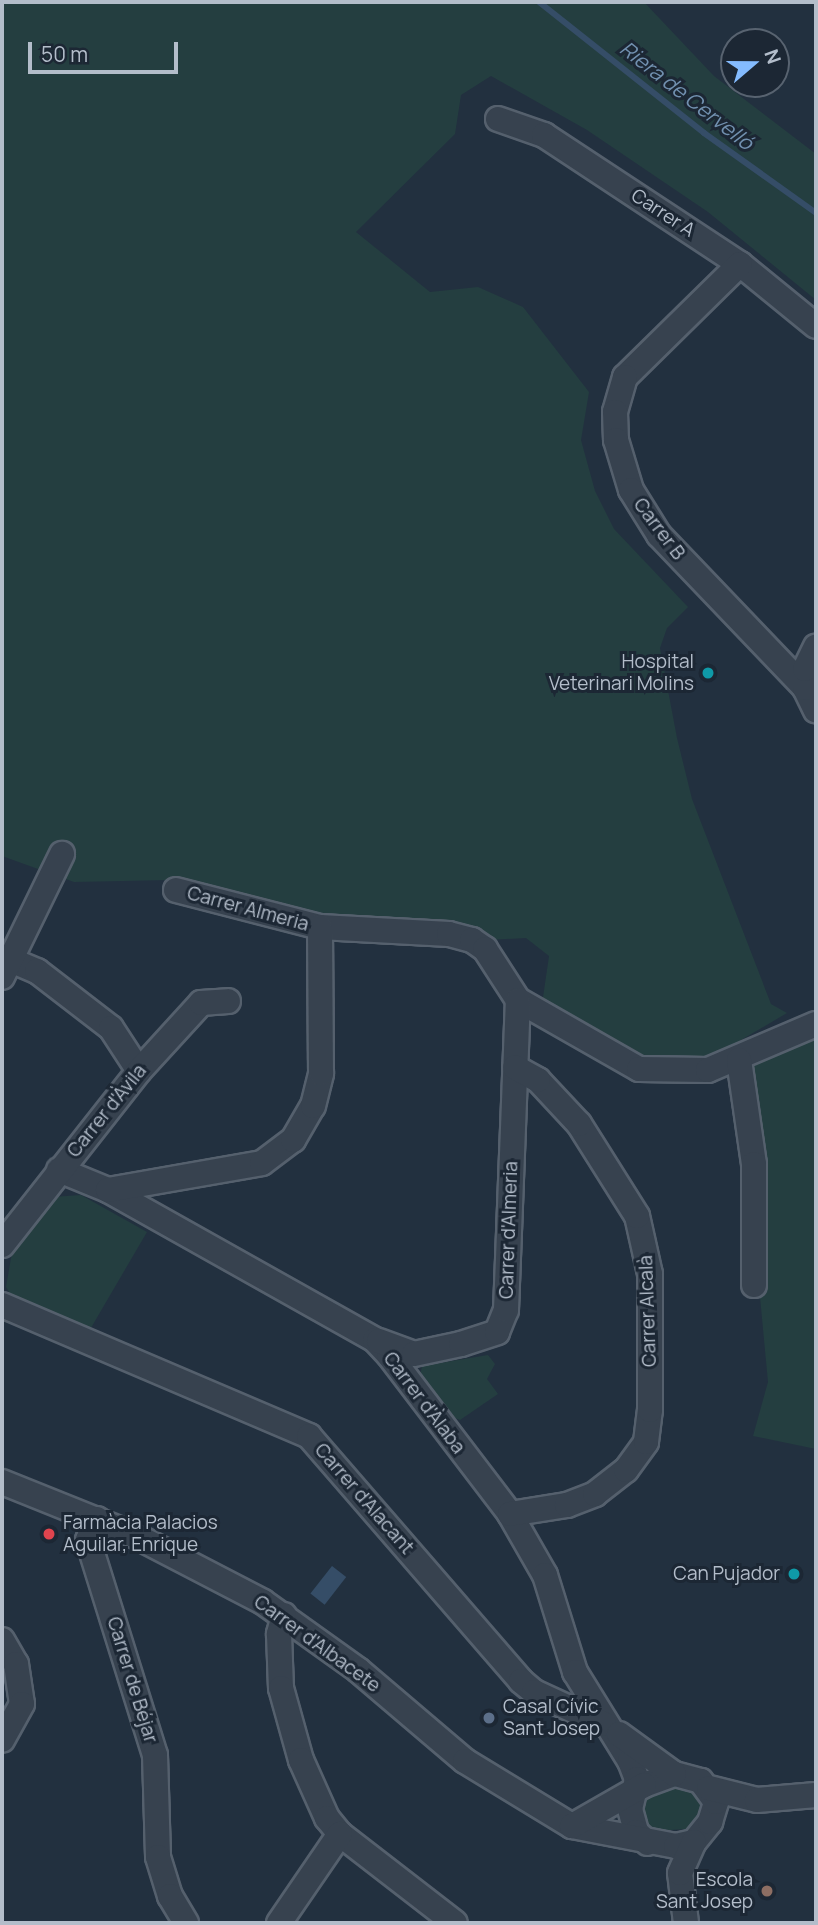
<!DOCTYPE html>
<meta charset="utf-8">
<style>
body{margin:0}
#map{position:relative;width:818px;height:1925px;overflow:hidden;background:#22303f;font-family:Manrope,sans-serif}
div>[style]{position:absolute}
.green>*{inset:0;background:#243e40}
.water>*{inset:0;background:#354d67;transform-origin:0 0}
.stream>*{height:6px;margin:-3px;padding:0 3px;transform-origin:3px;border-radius:3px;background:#354d67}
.roads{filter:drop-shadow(2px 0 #55606d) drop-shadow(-2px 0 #55606d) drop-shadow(0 2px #55606d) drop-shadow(0 -2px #55606d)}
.minor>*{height:24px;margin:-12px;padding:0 12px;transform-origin:12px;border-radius:12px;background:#37424f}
.dots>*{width:19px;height:19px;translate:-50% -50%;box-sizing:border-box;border:4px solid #1c2734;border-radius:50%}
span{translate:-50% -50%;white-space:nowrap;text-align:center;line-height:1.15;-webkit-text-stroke:6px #1c2734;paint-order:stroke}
.street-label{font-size:19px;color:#b3bdca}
.poi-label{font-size:19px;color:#b3bdca}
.right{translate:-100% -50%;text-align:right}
.left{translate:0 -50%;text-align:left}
.water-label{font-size:21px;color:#7190af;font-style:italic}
.frame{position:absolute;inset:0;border:4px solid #b3bdca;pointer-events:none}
.north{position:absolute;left:720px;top:28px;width:70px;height:70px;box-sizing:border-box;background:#1c2734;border:2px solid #586370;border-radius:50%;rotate:70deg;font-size:19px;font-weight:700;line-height:28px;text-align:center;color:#b3bdca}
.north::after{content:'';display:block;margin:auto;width:24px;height:32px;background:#84bbfe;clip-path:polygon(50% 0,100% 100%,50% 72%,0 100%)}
.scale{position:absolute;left:28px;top:42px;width:150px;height:32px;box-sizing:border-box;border:4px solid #b3bdca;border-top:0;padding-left:9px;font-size:21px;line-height:24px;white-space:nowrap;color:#b3bdca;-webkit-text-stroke:5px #1c2734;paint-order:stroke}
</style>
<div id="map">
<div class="green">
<i style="clip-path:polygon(2px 2px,644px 2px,714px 76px,816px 154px,816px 300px,708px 212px,587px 130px,491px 76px,461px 95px,455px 134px,356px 232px,430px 292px,478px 287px,523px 307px,589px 392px,581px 440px,595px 491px,614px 529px,688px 607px,667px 628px,660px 648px,677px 738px,692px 799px,771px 1004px,787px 1013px,707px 1060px,644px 1059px,542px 1004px,549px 956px,526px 938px,488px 940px,326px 922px,171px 880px,74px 882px,2px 856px)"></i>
<i style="clip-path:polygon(816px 1039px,816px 1449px,753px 1436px,768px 1382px,758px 1276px,749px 1073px,758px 1061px)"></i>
<i style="clip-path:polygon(81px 1195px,147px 1232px,88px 1333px,14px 1300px,6px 1287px,11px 1258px,27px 1225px,52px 1197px)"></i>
<i style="clip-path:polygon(488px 1355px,495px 1364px,487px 1379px,498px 1394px,460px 1420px,447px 1415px,420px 1376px,422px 1366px)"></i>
<i style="clip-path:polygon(677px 1786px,697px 1794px,706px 1807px,687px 1829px,653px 1831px,643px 1824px,640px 1805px,645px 1797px)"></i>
</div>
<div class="water">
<i style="left:332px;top:1566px;width:18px;height:35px;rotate:38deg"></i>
</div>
<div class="stream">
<i style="left:539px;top:2px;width:211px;rotate:38.4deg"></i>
<i style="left:704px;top:133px;width:138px;rotate:35.5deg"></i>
</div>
<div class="roads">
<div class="minor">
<i style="left:498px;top:119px;width:49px;rotate:19.2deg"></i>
<i style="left:544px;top:135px;width:235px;rotate:33.4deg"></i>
<i style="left:740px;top:264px;width:98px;rotate:39.2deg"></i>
<i style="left:740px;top:264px;width:161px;rotate:135.5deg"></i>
<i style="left:625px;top:377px;width:36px;rotate:106deg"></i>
<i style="left:615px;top:412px;width:28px;rotate:88deg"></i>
<i style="left:616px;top:440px;width:52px;rotate:73.3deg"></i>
<i style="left:631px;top:490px;width:53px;rotate:58.1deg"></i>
<i style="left:659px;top:535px;width:211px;rotate:46.3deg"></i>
<i style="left:805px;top:688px;width:25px;rotate:64deg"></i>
<i style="left:805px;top:688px;width:19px;rotate:-90deg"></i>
<i style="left:805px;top:669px;width:25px;rotate:-64deg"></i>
<i style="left:176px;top:890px;width:149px;rotate:14.4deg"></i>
<i style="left:320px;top:927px;width:129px;rotate:3.1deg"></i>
<i style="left:449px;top:934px;width:24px;rotate:15deg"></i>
<i style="left:472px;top:940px;width:16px;rotate:35deg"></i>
<i style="left:485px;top:949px;width:61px;rotate:57.1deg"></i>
<i style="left:518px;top:1000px;width:139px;rotate:29.7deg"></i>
<i style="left:639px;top:1069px;width:69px;rotate:0.8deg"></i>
<i style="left:708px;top:1070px;width:117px;rotate:-23.1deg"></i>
<i style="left:13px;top:961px;width:26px;rotate:23deg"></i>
<i style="left:37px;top:971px;width:93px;rotate:37.6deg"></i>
<i style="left:111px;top:1028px;width:51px;rotate:56.9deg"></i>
<i style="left:2px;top:977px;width:137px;rotate:-64deg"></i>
<i style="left:739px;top:1060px;width:105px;rotate:81.8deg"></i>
<i style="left:754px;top:1164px;width:121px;rotate:90deg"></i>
<i style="left:59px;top:1170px;width:53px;rotate:22.2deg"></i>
<i style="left:108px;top:1190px;width:306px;rotate:29.3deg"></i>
<i style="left:375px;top:1340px;width:21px;rotate:47deg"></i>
<i style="left:389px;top:1355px;width:200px;rotate:52.7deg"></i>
<i style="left:510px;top:1514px;width:70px;rotate:60.2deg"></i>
<i style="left:545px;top:1575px;width:102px;rotate:72.8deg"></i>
<i style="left:575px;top:1672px;width:105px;rotate:58.3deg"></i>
<i style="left:630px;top:1761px;width:19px;rotate:69deg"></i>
<i style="left:637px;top:1779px;width:31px;rotate:103deg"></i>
<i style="left:630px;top:1809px;width:24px;rotate:75deg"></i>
<i style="left:636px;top:1832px;width:16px;rotate:43deg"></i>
<i style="left:108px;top:1190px;width:156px;rotate:-9.9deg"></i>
<i style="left:262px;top:1163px;width:39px;rotate:-37deg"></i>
<i style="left:293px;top:1140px;width:39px;rotate:-60deg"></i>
<i style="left:313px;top:1106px;width:34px;rotate:-76deg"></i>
<i style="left:321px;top:1073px;width:146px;rotate:-90.4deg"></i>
<i style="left:2px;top:1245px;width:221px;rotate:-51.8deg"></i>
<i style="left:139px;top:1071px;width:92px;rotate:-47.6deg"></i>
<i style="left:201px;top:1003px;width:27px;rotate:-4deg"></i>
<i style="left:2px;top:1305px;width:334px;rotate:23.1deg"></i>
<i style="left:309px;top:1436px;width:324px;rotate:49.1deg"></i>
<i style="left:521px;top:1681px;width:17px;rotate:40deg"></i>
<i style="left:534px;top:1692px;width:77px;rotate:24.6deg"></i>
<i style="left:379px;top:1341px;width:37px;rotate:20deg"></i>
<i style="left:414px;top:1354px;width:48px;rotate:-12deg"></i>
<i style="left:461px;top:1344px;width:38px;rotate:-18deg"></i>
<i style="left:497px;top:1332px;width:24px;rotate:-68deg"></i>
<i style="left:506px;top:1310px;width:310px;rotate:-87.8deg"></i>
<i style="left:2px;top:1482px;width:142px;rotate:21.9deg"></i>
<i style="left:134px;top:1535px;width:145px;rotate:27.4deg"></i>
<i style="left:263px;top:1602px;width:117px;rotate:35.6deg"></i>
<i style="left:358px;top:1670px;width:140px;rotate:40.4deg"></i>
<i style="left:465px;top:1761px;width:125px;rotate:31.3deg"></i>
<i style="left:572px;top:1826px;width:106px;rotate:10.9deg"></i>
<i style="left:676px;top:1846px;width:18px;rotate:-13deg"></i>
<i style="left:694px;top:1842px;width:26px;rotate:-51deg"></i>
<i style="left:710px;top:1822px;width:21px;rotate:-73deg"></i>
<i style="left:716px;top:1802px;width:26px;rotate:-126deg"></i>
<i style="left:701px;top:1781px;width:28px;rotate:-165deg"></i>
<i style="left:674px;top:1774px;width:32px;rotate:160deg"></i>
<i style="left:644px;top:1785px;width:83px;rotate:150.3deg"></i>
<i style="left:510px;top:1514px;width:58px;rotate:-9deg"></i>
<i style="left:567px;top:1505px;width:30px;rotate:-21deg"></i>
<i style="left:595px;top:1494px;width:39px;rotate:-38deg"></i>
<i style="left:626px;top:1470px;width:34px;rotate:-54deg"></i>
<i style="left:646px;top:1442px;width:32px;rotate:-83deg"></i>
<i style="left:650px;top:1410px;width:136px;rotate:-90deg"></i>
<i style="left:650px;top:1274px;width:59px;rotate:-102.6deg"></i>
<i style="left:637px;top:1216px;width:109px;rotate:-122.2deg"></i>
<i style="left:579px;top:1124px;width:60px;rotate:-133deg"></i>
<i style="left:538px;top:1080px;width:26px;rotate:-151deg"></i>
<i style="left:97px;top:1519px;width:23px;rotate:113deg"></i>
<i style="left:88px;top:1540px;width:225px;rotate:72.7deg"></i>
<i style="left:155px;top:1755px;width:102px;rotate:88.3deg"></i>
<i style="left:158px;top:1857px;width:41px;rotate:72.9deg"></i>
<i style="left:170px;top:1896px;width:31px;rotate:59deg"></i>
<i style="left:284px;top:1615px;width:20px;rotate:105deg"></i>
<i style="left:279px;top:1634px;width:54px;rotate:87.9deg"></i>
<i style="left:281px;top:1688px;width:75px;rotate:74.5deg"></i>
<i style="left:301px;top:1760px;width:64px;rotate:65.9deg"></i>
<i style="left:327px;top:1818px;width:21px;rotate:51deg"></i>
<i style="left:340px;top:1834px;width:145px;rotate:37.7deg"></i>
<i style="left:2px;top:1640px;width:28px;rotate:60deg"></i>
<i style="left:16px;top:1664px;width:40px;rotate:81.5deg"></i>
<i style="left:22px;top:1704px;width:41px;rotate:119.1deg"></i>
<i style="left:619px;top:1734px;width:68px;rotate:36deg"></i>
<i style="left:709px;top:1788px;width:49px;rotate:14deg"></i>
<i style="left:757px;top:1800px;width:59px;rotate:-4.8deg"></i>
<i style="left:279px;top:1923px;width:108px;rotate:-55.6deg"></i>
<i style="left:686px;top:1923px;width:50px;rotate:-96.8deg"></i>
<i style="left:680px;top:1873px;width:34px;rotate:-66deg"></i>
</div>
</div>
<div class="dots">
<i style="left:708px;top:673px;background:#0f9aa8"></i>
<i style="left:49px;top:1534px;background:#e0444e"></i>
<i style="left:794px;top:1574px;background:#0f9aa8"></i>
<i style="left:489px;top:1718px;background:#5c6f8a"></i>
<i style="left:767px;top:1891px;background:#8d6e63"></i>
</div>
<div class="street-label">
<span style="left:663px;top:213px;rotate:33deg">Carrer A</span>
<span style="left:659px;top:529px;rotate:53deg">Carrer B</span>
<span style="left:248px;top:909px;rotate:15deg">Carrer Almeria</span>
<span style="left:107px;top:1111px;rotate:-51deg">Carrer d'Àvila</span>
<span style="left:509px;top:1230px;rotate:-88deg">Carrer d'Almeria</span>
<span style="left:648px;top:1311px;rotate:-92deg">Carrer Alcalà</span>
<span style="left:424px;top:1403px;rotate:53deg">Carrer d'Àlaba</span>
<span style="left:364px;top:1499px;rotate:49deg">Carrer d'Alacant</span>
<span style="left:317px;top:1644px;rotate:36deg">Carrer d'Albacete</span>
<span style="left:132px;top:1680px;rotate:73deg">Carrer de Béjar</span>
</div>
<div class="poi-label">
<span class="right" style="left:694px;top:673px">Hospital<br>Veterinari Molins</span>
<span class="left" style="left:63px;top:1534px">Farmàcia Palacios<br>Aguilar, Enrique</span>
<span class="right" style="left:780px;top:1574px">Can Pujador</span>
<span class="left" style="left:503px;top:1718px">Casal Cívic<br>Sant Josep</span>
<span class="right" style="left:753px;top:1891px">Escola<br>Sant Josep</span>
</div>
<div class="water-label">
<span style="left:687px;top:95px;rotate:38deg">Riera de Cervelló</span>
</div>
<div class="frame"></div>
<div class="north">N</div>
<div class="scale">50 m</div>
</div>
